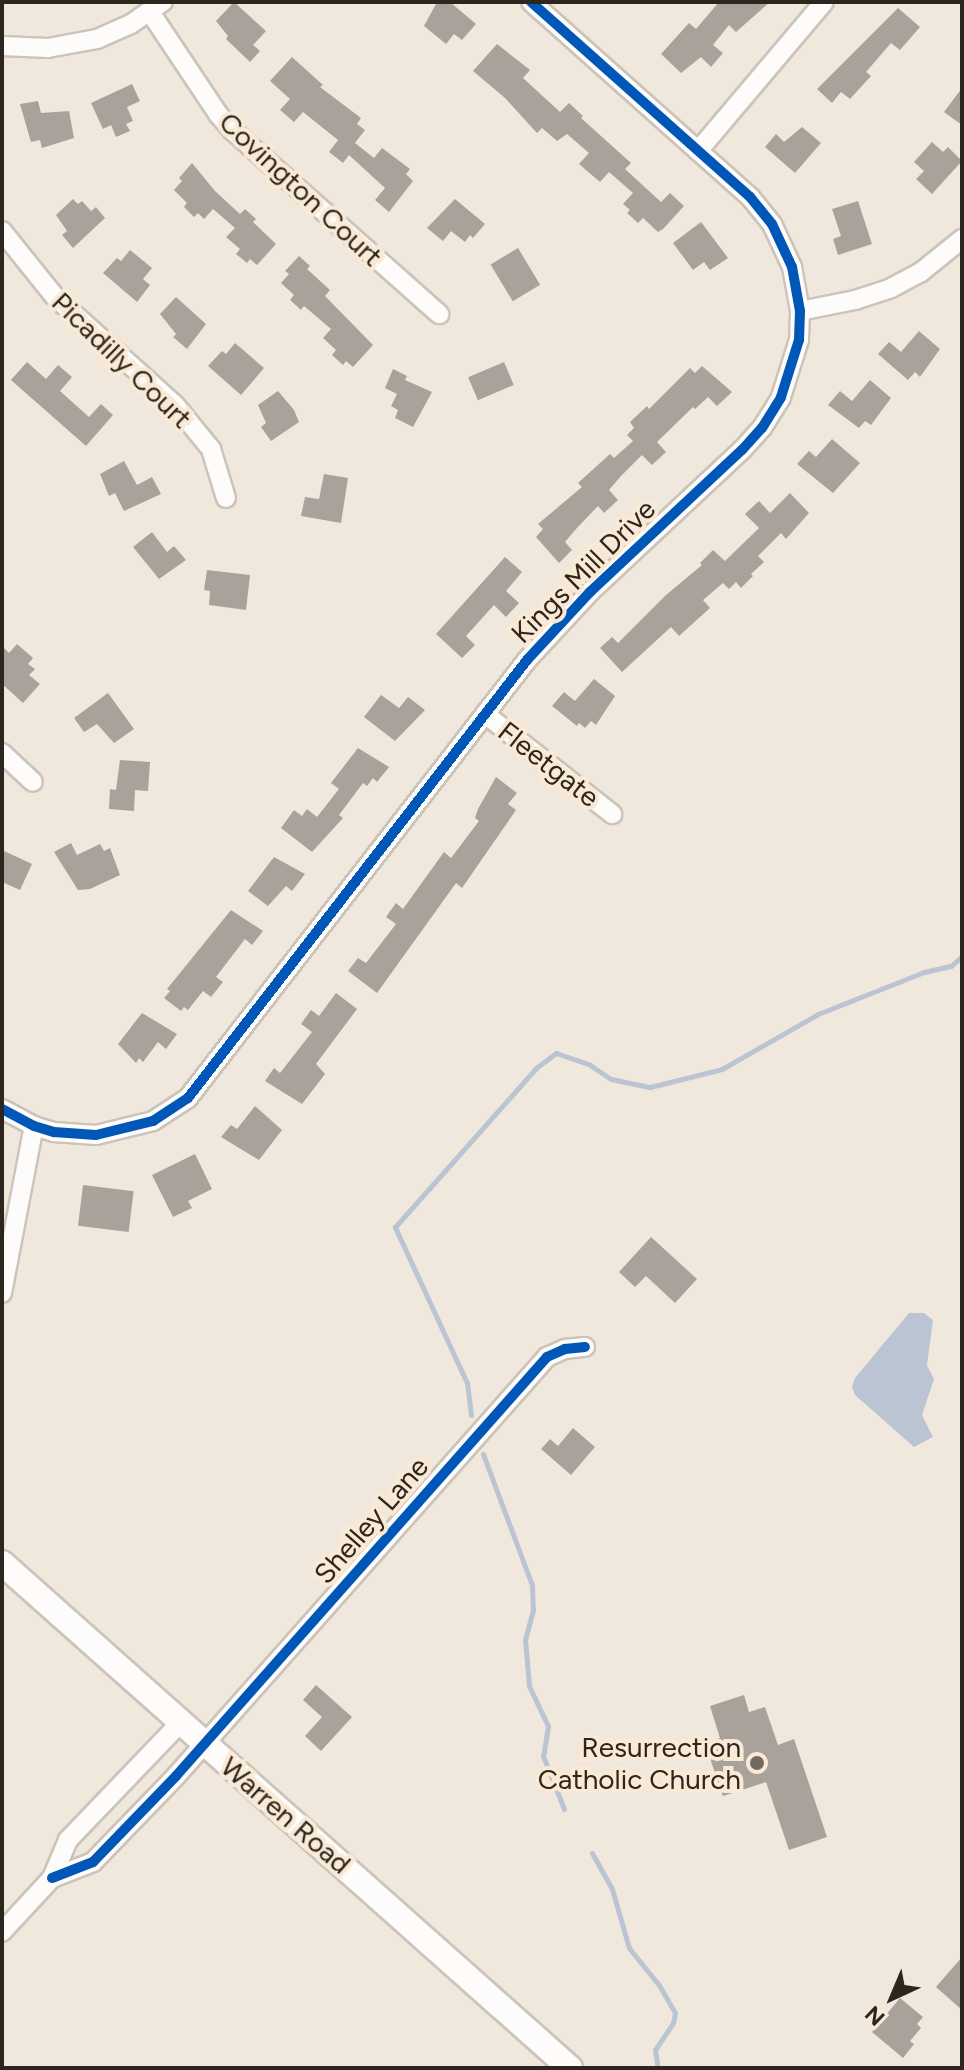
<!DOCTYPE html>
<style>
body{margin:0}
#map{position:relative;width:964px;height:2070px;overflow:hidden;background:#f1e8dd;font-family:Figtree,sans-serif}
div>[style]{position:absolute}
.water>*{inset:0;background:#bac4d3}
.stream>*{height:5px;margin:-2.5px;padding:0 2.5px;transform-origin:2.5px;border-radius:2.5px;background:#bac4d3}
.building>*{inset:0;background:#a9a29a;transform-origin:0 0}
.roads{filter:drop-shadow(2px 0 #cbc4bb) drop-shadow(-2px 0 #cbc4bb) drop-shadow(0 2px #cbc4bb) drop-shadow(0 -2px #cbc4bb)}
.minor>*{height:18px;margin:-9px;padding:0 9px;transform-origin:9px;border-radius:9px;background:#fdfcfa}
.tertiary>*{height:24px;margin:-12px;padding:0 12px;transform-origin:12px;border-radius:12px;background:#fdfcfa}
.cycleway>*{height:10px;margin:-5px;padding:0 5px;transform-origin:5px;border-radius:5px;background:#0057b8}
.dots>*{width:22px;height:22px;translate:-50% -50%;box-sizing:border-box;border:4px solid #f9e9d5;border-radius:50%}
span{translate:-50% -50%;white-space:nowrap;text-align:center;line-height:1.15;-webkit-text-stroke:8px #f9e9d5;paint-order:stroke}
.street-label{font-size:28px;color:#2c261f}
.poi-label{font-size:28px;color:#2c261f}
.right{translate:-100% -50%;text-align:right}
.frame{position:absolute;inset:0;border:4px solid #2c261f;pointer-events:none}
.north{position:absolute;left:852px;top:1958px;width:80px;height:80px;-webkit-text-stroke:6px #f9e9d5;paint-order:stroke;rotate:224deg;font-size:22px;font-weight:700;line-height:32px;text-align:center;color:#2c261f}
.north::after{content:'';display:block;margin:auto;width:28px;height:36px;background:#2c261f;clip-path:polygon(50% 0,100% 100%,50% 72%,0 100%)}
</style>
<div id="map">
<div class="water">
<i style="clip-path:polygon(909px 1313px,924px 1313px,933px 1320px,927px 1365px,934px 1379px,922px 1415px,933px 1437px,914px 1447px,855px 1395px,852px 1387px,855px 1378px)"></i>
</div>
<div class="stream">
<i style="left:471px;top:1415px;width:32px;rotate:-97deg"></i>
<i style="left:467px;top:1383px;width:172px;rotate:-114.8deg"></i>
<i style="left:395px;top:1227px;width:213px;rotate:-48.4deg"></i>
<i style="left:536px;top:1068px;width:25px;rotate:-37deg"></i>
<i style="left:556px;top:1053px;width:36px;rotate:19deg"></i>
<i style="left:590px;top:1065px;width:25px;rotate:34deg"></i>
<i style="left:611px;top:1079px;width:40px;rotate:12deg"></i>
<i style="left:650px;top:1087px;width:74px;rotate:-14deg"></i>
<i style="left:722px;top:1069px;width:111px;rotate:-29.8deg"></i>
<i style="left:818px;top:1014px;width:114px;rotate:-21.6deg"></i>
<i style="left:924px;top:972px;width:28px;rotate:-13deg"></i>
<i style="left:951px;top:966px;width:15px;rotate:-42deg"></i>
<i style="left:483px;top:1454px;width:140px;rotate:69.5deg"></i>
<i style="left:532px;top:1585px;width:25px;rotate:88deg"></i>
<i style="left:533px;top:1610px;width:30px;rotate:105deg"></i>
<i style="left:525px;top:1639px;width:47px;rotate:85.1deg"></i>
<i style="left:529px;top:1686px;width:44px;rotate:64.6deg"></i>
<i style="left:548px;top:1726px;width:30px;rotate:99deg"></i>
<i style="left:543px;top:1756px;width:57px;rotate:68.4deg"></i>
<i style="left:592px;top:1853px;width:41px;rotate:60.9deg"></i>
<i style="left:612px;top:1889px;width:61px;rotate:73.9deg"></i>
<i style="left:629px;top:1948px;width:48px;rotate:51deg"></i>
<i style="left:659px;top:1985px;width:32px;rotate:60deg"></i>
<i style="left:675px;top:2013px;width:10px;rotate:101deg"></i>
<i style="left:673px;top:2023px;width:32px;rotate:124deg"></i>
<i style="left:655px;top:2050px;width:18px;rotate:81deg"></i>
</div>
<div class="building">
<i style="clip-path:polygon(234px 2px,266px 31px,253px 45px,260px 51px,250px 62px,226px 39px,228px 36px,216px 21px)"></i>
<i style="clip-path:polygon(437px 2px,450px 2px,476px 24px,462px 40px,454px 34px,446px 44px,424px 26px)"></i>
<i style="clip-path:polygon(719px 2px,770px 2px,736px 32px,729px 25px,713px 45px,723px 53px,711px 67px,701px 57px,681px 73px,661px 54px,689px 23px,696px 29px)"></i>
<i style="clip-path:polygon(898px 8px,920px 27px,900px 50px,891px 43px,866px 72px,871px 76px,850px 99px,841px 92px,832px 103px,817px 89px)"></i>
<i style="clip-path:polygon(497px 44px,530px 70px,523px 78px,560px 112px,569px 103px,583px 116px,581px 118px,631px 163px,625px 169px,661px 202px,670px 193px,684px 206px,663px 229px,658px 232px,643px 218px,638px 223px,627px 213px,630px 210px,623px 204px,633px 193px,609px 172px,600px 182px,579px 164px,589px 153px,567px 134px,557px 141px,542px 128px,537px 133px,505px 98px,473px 71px)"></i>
<i style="clip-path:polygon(292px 57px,323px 85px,320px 87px,361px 118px,357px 124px,365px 130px,355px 143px,374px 158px,382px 148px,410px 169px,406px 174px,413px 181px,389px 212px,375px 200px,385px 188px,349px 155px,343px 163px,329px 152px,338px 140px,303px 112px,294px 122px,280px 110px,290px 99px,270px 81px)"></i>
<i style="clip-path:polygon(132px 84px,140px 101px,127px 107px,133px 121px,126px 124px,130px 131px,116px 137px,111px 125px,103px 129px,91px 103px)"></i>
<i style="clip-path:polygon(962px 88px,962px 125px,944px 112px)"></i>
<i style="clip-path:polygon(38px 101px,41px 113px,69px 111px,74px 138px,42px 148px,40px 140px,31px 142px,20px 104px)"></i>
<i style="clip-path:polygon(802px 127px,821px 143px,795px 173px,765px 147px,776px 134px,784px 142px)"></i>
<i style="clip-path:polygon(932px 142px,943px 152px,948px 147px,962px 161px,932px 194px,916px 179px,924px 171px,914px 162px)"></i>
<i style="clip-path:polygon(192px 163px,215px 191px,240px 214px,245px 209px,256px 219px,253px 222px,276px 244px,257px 265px,250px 259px,247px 263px,236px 254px,240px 249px,226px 237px,235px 228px,213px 209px,204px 219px,198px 213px,194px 217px,184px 207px,187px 203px,174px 190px,182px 181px,179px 178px)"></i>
<i style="clip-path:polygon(73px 199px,78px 204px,82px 201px,91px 211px,96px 207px,105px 218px,73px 248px,62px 235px,67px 231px,56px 215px)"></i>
<i style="clip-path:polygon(455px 199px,485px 224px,473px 238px,470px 235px,465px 242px,451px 231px,443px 241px,427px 228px)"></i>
<i style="clip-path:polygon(858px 201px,872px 244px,838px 255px,833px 239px,841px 236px,832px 209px)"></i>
<i style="clip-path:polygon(701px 222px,728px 258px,710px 270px,704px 262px,693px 270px,673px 243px)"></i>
<i style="left:518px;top:248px;width:43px;height:32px;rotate:59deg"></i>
<i style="clip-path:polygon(130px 250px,152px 268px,143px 279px,150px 285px,137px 302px,103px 273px,117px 258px,121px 261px)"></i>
<i style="clip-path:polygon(299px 256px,310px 266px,307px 269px,330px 290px,325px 296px,373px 345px,353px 367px,346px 361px,343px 365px,332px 355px,336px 350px,323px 338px,331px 329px,304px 306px,301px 310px,290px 300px,294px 295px,281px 283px,289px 274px,285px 271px)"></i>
<i style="clip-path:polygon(176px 297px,206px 324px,187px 349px,173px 337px,176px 334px,160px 314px)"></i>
<i style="clip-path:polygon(919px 331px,940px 349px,920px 377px,915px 372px,908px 380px,878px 354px,889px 342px,901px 352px)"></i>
<i style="clip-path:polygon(235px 343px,264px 368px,241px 395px,208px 366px,222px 351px,226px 354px)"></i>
<i style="clip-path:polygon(27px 362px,46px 379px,58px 365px,72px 377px,60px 391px,89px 417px,101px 404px,113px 415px,86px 446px,11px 380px)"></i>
<i style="left:504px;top:362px;width:25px;height:39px;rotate:67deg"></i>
<i style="clip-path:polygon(702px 366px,732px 392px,717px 406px,708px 397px,695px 409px,693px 407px,657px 442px,666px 452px,652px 465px,642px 455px,621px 476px,609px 490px,618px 500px,604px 513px,598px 506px,576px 529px,565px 542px,572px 550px,559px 563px,536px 537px,543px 529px,538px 524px,582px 487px,578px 483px,610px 454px,614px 458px,633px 441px,627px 435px,634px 428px,630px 422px,647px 406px,649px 409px,690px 368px,695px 373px)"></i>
<i style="clip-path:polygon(393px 369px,407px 376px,405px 380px,432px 392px,413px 427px,395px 418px,398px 410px,391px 406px,397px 394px,385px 388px)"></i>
<i style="clip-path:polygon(870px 380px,891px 398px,871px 425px,865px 421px,859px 428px,828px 405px,840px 391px,852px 401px)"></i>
<i style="clip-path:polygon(278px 391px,294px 410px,299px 422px,271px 441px,261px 427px,266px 423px,258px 405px)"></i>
<i style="clip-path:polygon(832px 439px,860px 463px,833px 493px,797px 464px,809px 451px,816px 457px)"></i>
<i style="clip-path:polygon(124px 461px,137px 485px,152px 477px,161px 494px,124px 511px,115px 493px,109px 496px,100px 474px)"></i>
<i style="clip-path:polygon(324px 474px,348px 478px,341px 523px,301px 516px,305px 497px,319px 499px)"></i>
<i style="clip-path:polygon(790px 493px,809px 513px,786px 539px,781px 533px,758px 556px,764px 562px,751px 574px,753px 576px,741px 588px,736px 582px,729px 589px,723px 583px,703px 600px,710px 608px,679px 636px,671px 627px,622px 672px,600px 648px,612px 637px,618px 643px,666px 595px,702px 565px,700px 563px,713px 550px,725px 561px,759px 528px,745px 514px,759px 501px,770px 513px)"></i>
<i style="clip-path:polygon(152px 532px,167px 552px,174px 546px,186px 560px,159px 579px,133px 547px)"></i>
<i style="clip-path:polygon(505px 557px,522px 572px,506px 591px,519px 603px,506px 617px,494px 605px,466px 636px,475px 645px,462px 658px,436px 634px)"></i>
<i style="clip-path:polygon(207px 570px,250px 575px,246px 610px,209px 605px,210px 591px,204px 590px)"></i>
<i style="clip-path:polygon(17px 644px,33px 658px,28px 664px,35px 669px,29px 675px,40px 684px,23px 703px,2px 684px,2px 646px,9px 653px)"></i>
<i style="clip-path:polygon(594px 679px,615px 696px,596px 725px,591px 721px,585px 728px,579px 723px,577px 726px,552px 706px,564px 692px,575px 701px)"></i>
<i style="clip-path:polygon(108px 693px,134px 729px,114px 743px,97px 724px,84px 732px,74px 718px)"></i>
<i style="clip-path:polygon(381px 695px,399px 708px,408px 697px,425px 710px,395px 741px,364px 717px)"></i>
<i style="clip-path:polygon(358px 748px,389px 767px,377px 782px,373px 778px,367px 786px,363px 783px,339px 815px,343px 818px,312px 852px,281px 828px,294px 810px,302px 816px,307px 809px,317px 817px,339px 789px,331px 783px)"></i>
<i style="clip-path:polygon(120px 760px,150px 762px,148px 791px,135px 790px,134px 811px,109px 809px,110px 789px,116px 790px)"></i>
<i style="clip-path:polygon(496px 777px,517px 793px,508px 804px,516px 810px,462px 888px,456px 883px,377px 993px,348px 971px,358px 958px,366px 963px,396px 924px,386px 917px,396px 903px,403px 909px,444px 852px,451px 858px,479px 821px,475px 818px,478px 809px)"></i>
<i style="clip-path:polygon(71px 843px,77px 855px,100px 844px,104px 851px,110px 848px,120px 875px,90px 889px,78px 890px,54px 852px)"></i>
<i style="clip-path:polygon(2px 850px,32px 864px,20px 890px,2px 882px)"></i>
<i style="clip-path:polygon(274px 857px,305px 874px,292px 891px,286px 886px,268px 906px,248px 891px)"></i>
<i style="clip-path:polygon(231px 910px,263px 931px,252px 945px,245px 939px,216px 977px,223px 982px,211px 997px,203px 991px,188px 1010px,184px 1007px,181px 1011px,164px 998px,170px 991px,167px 989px)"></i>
<i style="clip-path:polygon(336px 993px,357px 1009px,316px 1064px,325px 1074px,302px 1104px,265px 1081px,274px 1068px,280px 1073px,312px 1032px,301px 1024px,311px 1010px,319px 1016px)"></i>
<i style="clip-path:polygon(142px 1013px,177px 1034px,166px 1049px,158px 1042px,143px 1062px,139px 1058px,136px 1063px,118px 1044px)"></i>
<i style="clip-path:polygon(255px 1106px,282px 1130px,259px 1160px,221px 1137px,231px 1125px,237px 1129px)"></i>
<i style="clip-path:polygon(195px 1154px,212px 1189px,188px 1201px,192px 1208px,173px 1217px,152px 1175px)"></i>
<i style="left:83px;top:1185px;width:51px;height:41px;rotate:7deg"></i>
<i style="clip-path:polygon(651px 1237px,697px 1279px,675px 1303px,646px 1276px,635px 1287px,619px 1272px)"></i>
<i style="clip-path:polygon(573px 1428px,595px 1447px,571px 1475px,541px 1449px,550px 1439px,558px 1446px)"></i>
<i style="clip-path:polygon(316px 1685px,352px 1717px,321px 1751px,305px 1736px,322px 1717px,303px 1700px)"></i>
<i style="clip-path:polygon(744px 1695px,749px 1712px,765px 1707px,778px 1745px,794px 1739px,827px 1837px,789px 1850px,766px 1782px,723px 1796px,705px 1744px,720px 1738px,710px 1706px)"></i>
<i style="clip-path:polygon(962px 1957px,962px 2010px,936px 1987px)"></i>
<i style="clip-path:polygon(900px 1998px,923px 2017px,917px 2024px,921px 2028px,910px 2041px,914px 2044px,903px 2058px,872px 2032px)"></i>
</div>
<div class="roads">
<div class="minor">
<i style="left:150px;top:12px;width:123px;rotate:56.3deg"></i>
<i style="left:218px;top:114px;width:23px;rotate:49deg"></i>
<i style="left:233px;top:131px;width:276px;rotate:41.6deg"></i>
<i style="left:2px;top:46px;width:46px;rotate:2.5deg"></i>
<i style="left:48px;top:48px;width:50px;rotate:-10.4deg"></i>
<i style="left:97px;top:39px;width:37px;rotate:-24deg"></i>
<i style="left:131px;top:24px;width:39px;rotate:-35deg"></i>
<i style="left:698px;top:151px;width:195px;rotate:-49.8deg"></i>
<i style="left:2px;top:231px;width:85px;rotate:51.2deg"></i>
<i style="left:55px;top:297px;width:161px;rotate:42deg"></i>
<i style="left:175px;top:405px;width:57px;rotate:50.7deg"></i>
<i style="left:211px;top:449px;width:51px;rotate:73deg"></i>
<i style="left:800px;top:311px;width:56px;rotate:-11.3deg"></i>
<i style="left:855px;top:300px;width:38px;rotate:-18deg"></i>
<i style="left:891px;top:288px;width:34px;rotate:-28deg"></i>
<i style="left:921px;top:272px;width:53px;rotate:-38.8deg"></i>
<i style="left:485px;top:714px;width:162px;rotate:38.2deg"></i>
<i style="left:2px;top:753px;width:42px;rotate:43.1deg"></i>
<i style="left:2px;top:1109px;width:36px;rotate:28deg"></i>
<i style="left:34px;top:1126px;width:21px;rotate:17deg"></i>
<i style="left:54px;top:1132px;width:42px;rotate:4.1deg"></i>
<i style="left:96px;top:1135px;width:59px;rotate:-13.8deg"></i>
<i style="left:153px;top:1121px;width:42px;rotate:-33.3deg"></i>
<i style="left:188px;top:1098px;width:554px;rotate:-52.26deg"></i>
<i style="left:527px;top:660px;width:93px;rotate:-47.2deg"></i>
<i style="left:590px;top:592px;width:208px;rotate:-43.1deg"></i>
<i style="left:742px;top:450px;width:30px;rotate:-48deg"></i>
<i style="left:762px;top:428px;width:36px;rotate:-58deg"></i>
<i style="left:781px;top:397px;width:60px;rotate:-72.5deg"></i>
<i style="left:799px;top:340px;width:29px;rotate:-88deg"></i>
<i style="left:800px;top:311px;width:45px;rotate:-100.3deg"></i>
<i style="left:792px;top:267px;width:47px;rotate:-114.9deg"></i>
<i style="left:772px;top:224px;width:35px;rotate:-129deg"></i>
<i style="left:750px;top:197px;width:293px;rotate:-138.3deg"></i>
<i style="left:2px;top:1293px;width:170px;rotate:-79.2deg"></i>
<i style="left:52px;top:1878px;width:44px;rotate:-21.3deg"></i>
<i style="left:93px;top:1862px;width:120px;rotate:-46deg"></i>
<i style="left:176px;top:1776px;width:560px;rotate:-48.48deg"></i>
<i style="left:547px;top:1357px;width:20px;rotate:-24deg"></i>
<i style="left:565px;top:1349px;width:20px;rotate:-6deg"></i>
<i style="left:2px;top:1932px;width:74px;rotate:-47.2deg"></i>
<i style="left:52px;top:1878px;width:41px;rotate:-67.2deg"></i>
<i style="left:68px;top:1840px;width:163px;rotate:-46.2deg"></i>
</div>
<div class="tertiary">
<i style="left:2px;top:1563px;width:760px;rotate:41.64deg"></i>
</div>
</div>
<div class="cycleway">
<i style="left:2px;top:1109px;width:36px;rotate:28deg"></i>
<i style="left:34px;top:1126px;width:21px;rotate:17deg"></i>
<i style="left:54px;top:1132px;width:42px;rotate:4.1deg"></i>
<i style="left:96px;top:1135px;width:59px;rotate:-13.8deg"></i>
<i style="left:153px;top:1121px;width:42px;rotate:-33.3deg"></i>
<i style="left:188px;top:1098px;width:554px;rotate:-52.26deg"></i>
<i style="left:527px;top:660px;width:93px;rotate:-47.2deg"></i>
<i style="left:590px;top:592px;width:208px;rotate:-43.1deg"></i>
<i style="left:742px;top:450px;width:30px;rotate:-48deg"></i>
<i style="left:762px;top:428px;width:36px;rotate:-58deg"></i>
<i style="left:781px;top:397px;width:60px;rotate:-72.5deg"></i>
<i style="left:799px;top:340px;width:29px;rotate:-88deg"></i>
<i style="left:800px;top:311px;width:45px;rotate:-100.3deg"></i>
<i style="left:792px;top:267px;width:47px;rotate:-114.9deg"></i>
<i style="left:772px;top:224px;width:35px;rotate:-129deg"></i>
<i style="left:750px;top:197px;width:293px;rotate:-138.3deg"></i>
<i style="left:52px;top:1878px;width:44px;rotate:-21.3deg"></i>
<i style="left:93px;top:1862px;width:120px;rotate:-46deg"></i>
<i style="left:176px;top:1776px;width:560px;rotate:-48.48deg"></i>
<i style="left:547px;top:1357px;width:20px;rotate:-24deg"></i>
<i style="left:565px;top:1349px;width:20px;rotate:-6deg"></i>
</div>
<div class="dots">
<i style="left:757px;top:1763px;background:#716a62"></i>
</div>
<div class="street-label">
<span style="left:301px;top:189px;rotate:43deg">Covington Court</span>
<span style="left:122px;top:360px;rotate:44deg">Picadilly Court</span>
<span style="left:583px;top:571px;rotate:-45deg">Kings Mill Drive</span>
<span style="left:549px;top:764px;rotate:38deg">Fleetgate</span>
<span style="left:371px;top:1520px;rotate:-49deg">Shelley Lane</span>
<span style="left:286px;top:1815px;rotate:41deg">Warren Road</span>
</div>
<div class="poi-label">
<span class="right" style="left:741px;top:1763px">Resurrection<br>Catholic Church</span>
</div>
<div class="frame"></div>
<div class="north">N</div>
</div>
